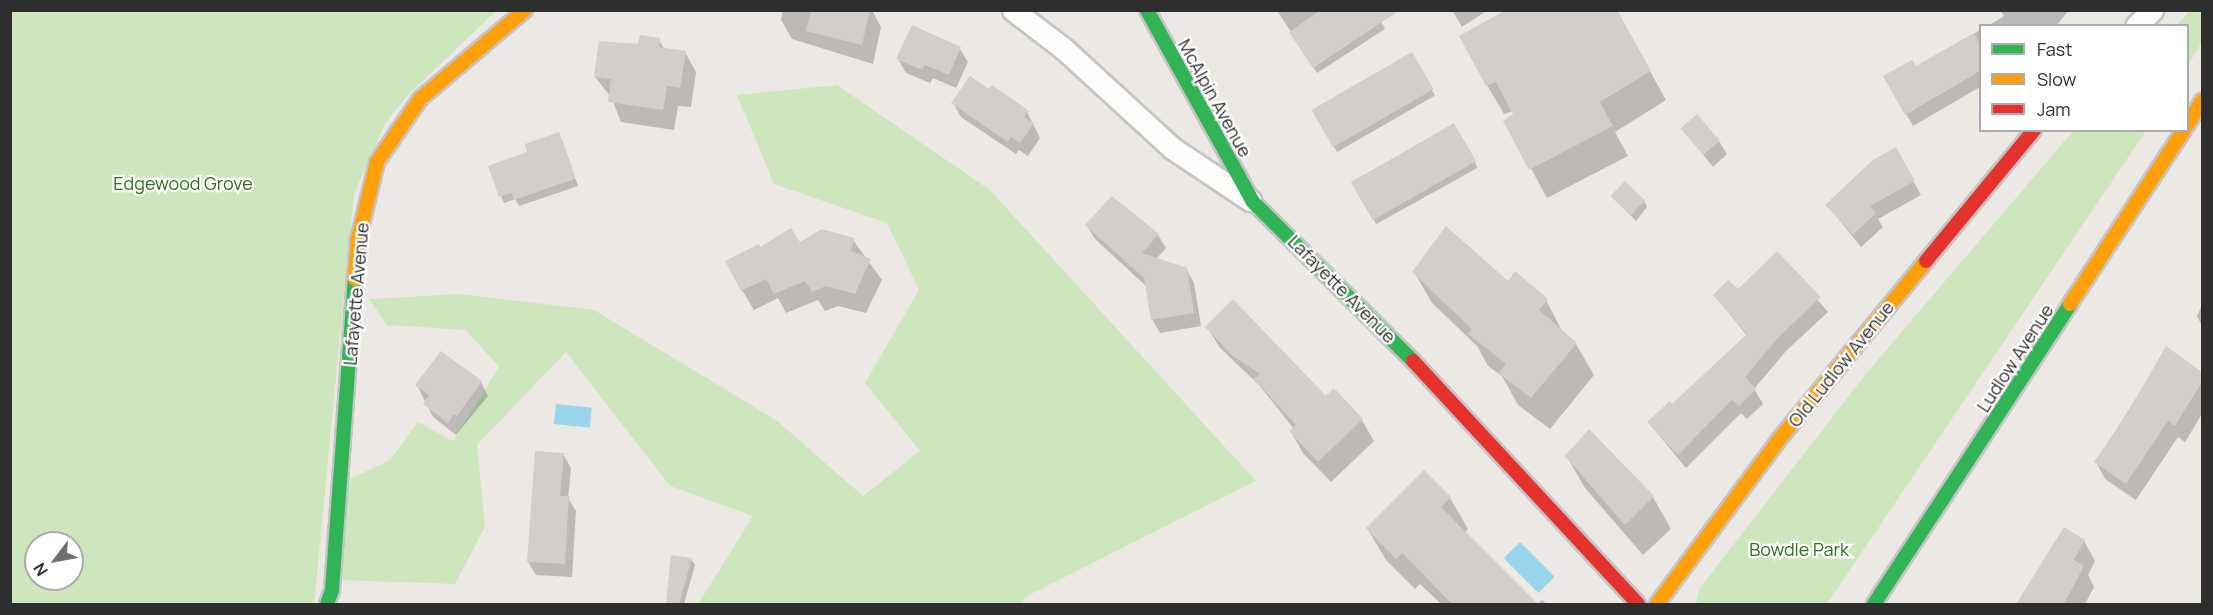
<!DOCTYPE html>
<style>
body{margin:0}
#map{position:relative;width:2213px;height:615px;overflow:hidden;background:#ece8e4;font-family:Manrope,sans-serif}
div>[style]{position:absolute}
.green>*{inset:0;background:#cee6be}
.water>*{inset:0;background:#99d6ec;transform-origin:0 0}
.shadow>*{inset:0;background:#0003;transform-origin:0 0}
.building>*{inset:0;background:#d1cecb;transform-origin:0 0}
.roads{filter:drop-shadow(2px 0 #c5c4c5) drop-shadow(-2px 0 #c5c4c5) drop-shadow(0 2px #c5c4c5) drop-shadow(0 -2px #c5c4c5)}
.street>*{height:21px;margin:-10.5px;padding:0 10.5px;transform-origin:10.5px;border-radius:10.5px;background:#fcfcfb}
.fast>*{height:14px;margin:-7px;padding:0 7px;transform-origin:7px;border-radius:7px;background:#30b455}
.slow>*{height:14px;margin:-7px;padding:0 7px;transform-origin:7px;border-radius:7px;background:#ff9f0a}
.jam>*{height:14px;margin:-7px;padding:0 7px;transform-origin:7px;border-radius:7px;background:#e5322d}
span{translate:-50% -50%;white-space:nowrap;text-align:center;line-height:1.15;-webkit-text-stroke:4.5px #fff;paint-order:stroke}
.street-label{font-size:18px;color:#2e2e2e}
.park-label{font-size:18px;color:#2c6e1b}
.frame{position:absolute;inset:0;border:12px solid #2e2e2e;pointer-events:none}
.legend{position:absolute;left:1979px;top:24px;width:210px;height:108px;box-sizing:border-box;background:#fff;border:2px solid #ababab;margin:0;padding:8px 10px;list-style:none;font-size:18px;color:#2e2e2e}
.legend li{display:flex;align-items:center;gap:12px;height:30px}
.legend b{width:30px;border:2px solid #ababab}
.north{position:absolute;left:24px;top:531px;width:60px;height:60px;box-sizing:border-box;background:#fff;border:2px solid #ababab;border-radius:50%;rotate:238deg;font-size:16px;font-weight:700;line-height:24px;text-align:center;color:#2e2e2e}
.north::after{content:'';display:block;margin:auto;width:21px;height:27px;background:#706f6e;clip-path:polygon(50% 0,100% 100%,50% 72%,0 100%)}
</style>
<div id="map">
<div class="green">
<i style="clip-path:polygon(evenodd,10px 11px,496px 11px,408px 95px,385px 124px,354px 194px,314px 604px,11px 604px,10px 11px,36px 543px,72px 543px,72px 579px,36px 579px,36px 543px)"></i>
<i style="clip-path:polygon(2190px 11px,2202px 11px,2202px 42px,2188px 65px,2188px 26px,2177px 25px)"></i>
<i style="clip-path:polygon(837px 85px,990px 190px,1256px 481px,1025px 597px,1022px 604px,698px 604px,753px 516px,670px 486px,566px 352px,477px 445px,485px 527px,455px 584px,339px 580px,348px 480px,390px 460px,418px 422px,453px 441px,499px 367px,466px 330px,387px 325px,369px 299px,460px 294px,594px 310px,776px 420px,863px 496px,920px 451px,865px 383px,919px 290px,887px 223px,774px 184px,737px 95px)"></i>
<i style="clip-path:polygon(2073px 131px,2146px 131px,1827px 604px,1696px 604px,1700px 588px,1865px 375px)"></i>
</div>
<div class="water">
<i style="left:556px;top:404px;width:36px;height:20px;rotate:6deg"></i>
<i style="left:1520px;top:542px;width:49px;height:23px;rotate:45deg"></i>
</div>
<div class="shadow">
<i style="clip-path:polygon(783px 10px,872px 10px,881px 27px,873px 64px,792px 39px,781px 20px)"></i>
<i style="clip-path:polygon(1277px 10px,1374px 10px,1385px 29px,1317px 73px)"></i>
<i style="clip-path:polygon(1452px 10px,1488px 10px,1462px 27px)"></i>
<i style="clip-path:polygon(1616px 10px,1666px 100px,1615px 132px,1628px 156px,1547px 198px,1505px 121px,1515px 115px,1513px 111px,1504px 114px,1487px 85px)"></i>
<i style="clip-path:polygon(2000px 10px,2069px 10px,2056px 26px,1988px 26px,2004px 16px)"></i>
<i style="clip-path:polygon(1980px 30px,1980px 87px,1913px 126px,1885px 77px,1915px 68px)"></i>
<i style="clip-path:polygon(659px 40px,665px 50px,685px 52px,696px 72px,691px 107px,678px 106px,674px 130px,621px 122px,611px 97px,595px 77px,640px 46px)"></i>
<i style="clip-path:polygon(960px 49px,968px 62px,956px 88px,933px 78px,930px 83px,906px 73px,898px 59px)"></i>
<i style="left:1411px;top:54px;width:48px;height:113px;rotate:60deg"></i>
<i style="clip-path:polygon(990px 91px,1027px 112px,1040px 138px,1028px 156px,1019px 150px,1016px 154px,961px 117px,953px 103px)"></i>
<i style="left:1454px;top:125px;width:49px;height:116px;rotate:61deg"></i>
<i style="clip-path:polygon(1683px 129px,1719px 141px,1727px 154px,1713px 167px)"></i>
<i style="clip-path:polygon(562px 140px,578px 186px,519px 206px,515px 199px,504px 203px,501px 196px)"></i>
<i style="clip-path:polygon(1895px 149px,1921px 195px,1878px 219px,1883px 227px,1861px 247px,1827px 205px)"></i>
<i style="clip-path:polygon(1613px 197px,1644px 201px,1647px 207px,1636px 221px)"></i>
<i style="clip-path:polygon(1087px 226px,1158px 235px,1166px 248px,1156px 259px,1186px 269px,1194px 283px,1201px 326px,1160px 333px,1152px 319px,1146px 286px,1095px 239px)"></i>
<i style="clip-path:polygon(853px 240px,882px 280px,866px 313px,838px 306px,825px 311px,818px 300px,786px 313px,778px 298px,754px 310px,742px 290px,760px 249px)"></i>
<i style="clip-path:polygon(1777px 253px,1828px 312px,1786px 351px,1754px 389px,1763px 404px,1747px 419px,1741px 413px,1686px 468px,1649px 423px,1672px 406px,1747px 336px,1715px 295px,1738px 291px)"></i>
<i style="clip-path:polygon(1414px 272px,1546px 300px,1563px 333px,1576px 344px,1594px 375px,1550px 429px,1518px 405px,1502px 376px,1488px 366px,1477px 346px,1432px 303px)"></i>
<i style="clip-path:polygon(2202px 305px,2202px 326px,2197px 316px)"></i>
<i style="clip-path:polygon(1207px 327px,1362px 420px,1374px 441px,1331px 482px,1303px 453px,1291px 432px,1294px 429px,1259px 385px,1220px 348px)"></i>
<i style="clip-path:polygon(2167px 349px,2202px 374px,2202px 414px,2185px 442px,2178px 437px,2136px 500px,2105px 479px,2096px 462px)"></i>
<i style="clip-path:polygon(481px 382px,488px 396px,456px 435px,433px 417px,417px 385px)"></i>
<i style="clip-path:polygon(563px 454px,571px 468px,568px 498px,576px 511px,572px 577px,536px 575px,528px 562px)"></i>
<i style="clip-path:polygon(1567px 457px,1653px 497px,1671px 529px,1643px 555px,1585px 488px)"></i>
<i style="clip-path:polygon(1450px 498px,1468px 529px,1464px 533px,1535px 604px,1441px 604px,1420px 584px,1415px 589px,1386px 560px,1367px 528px)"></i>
<i style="clip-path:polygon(2064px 529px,2084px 541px,2095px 561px,2088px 575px,2094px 587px,2085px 604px,2017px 604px)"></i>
<i style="clip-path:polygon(672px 556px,691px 559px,695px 565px,684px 604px,667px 604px)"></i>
<i style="clip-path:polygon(1542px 600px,1547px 604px,1538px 604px)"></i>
</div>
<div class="building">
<i style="clip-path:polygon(811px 10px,870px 10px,862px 45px,806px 31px)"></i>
<i style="clip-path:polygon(1321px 10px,1400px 10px,1313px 68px,1289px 32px)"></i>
<i style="clip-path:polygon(1506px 10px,1617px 10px,1651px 71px,1600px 102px,1613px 126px,1529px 170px,1503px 121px,1513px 114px,1496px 82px,1486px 86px,1459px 36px)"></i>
<i style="clip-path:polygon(912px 25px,961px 47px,949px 75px,925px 65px,922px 70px,896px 59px)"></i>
<i style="clip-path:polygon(1974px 33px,1980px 46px,1980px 71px,1905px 115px,1883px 76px,1912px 60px,1916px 66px)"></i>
<i style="clip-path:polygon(640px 35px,660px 38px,659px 47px,686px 51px,680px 88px,667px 86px,663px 110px,608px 102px,611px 79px,594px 77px,599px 41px,638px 44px)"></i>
<i style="left:1412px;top:52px;width:43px;height:116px;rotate:60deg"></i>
<i style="clip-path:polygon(970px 76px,989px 89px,992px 85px,1029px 111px,1024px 117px,1034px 123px,1020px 143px,1011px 137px,1008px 142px,951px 103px)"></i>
<i style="left:1697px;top:114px;width:35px;height:22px;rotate:49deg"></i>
<i style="left:1454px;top:123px;width:44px;height:119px;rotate:60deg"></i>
<i style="clip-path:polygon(559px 132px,575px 179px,514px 200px,511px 193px,499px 197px,488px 166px,527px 152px,525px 144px)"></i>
<i style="clip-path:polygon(1896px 147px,1915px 181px,1870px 206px,1876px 213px,1853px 235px,1825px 205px,1873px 160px)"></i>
<i style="left:1625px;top:181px;width:28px;height:21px;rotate:44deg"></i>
<i style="clip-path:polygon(1112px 196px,1159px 234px,1142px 253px,1187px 268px,1194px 313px,1151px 320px,1144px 278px,1085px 225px)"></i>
<i style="clip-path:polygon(1446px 226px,1508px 281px,1515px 271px,1548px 299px,1539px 310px,1577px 343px,1531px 398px,1498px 373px,1506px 364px,1468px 334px,1472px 329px,1412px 272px)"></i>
<i style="clip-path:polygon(791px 228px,800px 242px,822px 229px,854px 238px,851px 251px,871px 259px,855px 294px,826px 286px,812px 292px,805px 281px,774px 294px,766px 279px,741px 291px,725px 261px,759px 244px,760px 247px)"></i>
<i style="clip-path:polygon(1777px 251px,1821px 297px,1779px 337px,1745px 377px,1756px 389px,1739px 406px,1732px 400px,1678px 455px,1647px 422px,1670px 401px,1672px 404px,1747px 334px,1713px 295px,1728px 280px,1738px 289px)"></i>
<i style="clip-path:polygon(1233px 299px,1326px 396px,1334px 388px,1363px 419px,1318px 462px,1289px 431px,1296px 425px,1254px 379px,1260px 374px,1233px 356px,1205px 327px)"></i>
<i style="clip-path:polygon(2166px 346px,2202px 372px,2202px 382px,2175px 426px,2168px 421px,2126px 484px,2094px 462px,2127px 414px)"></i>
<i style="clip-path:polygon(441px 351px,482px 381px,457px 416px,454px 414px,448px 423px,423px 404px,429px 395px,415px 385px)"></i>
<i style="clip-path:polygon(1589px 429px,1654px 496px,1625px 525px,1565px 456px)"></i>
<i style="clip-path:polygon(535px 451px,564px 453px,560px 496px,569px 496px,565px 564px,527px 562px)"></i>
<i style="clip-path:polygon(1424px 470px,1451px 497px,1441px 507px,1538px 604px,1452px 604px,1402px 553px,1396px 559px,1366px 528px)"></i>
<i style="clip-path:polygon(2064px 527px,2085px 540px,2074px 560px,2084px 566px,2064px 604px,2016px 604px)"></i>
<i style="clip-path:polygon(671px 555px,692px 558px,679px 604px,666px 604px)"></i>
</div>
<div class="roads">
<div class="street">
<i style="left:1013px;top:10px;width:64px;rotate:37.4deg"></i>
<i style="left:1064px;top:49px;width:147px;rotate:42.5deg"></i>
<i style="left:1172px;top:148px;width:94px;rotate:33.7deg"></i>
<i style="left:2136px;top:26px;width:23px;rotate:-45deg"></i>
</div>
<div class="fast">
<i style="left:1147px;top:10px;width:219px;rotate:61.1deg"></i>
<i style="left:1253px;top:202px;width:226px;rotate:44.8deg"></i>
<i style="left:327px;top:604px;width:15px;rotate:-70deg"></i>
<i style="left:332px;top:590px;width:312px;rotate:-85.8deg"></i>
<i style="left:1874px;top:604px;width:358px;rotate:-56.8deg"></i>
</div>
<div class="slow">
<i style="left:2188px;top:124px;width:27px;rotate:-59deg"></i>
<i style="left:355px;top:279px;width:39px;rotate:-86deg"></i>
<i style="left:358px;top:240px;width:80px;rotate:-76.3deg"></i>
<i style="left:377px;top:162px;width:76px;rotate:-55.7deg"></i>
<i style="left:420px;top:99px;width:138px;rotate:-40.3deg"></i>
<i style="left:2070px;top:304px;width:208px;rotate:-56.8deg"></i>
<i style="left:1657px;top:604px;width:208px;rotate:-53.4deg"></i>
<i style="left:1781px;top:437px;width:228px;rotate:-50.5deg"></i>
</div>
<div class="jam">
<i style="left:1926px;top:261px;width:170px;rotate:-50.5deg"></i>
<i style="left:1413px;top:361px;width:331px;rotate:47.2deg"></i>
</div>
</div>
<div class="street-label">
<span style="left:1215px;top:98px;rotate:61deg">McAlpin Avenue</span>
<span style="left:1342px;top:289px;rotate:45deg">Lafayette Avenue</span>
<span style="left:356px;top:294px;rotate:-85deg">Lafayette Avenue</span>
<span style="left:2015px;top:358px;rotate:-57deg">Ludlow Avenue</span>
<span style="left:1841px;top:364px;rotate:-51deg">Old Ludlow Avenue</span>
</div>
<div class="park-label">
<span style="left:183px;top:183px">Edgewood Grove</span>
<span style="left:1799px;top:549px">Bowdle Park</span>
</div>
<div class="frame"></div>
<ul class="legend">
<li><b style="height:8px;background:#30b455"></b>Fast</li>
<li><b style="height:8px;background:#ff9f0a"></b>Slow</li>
<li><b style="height:8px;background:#e5322d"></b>Jam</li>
</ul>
<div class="north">N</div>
</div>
